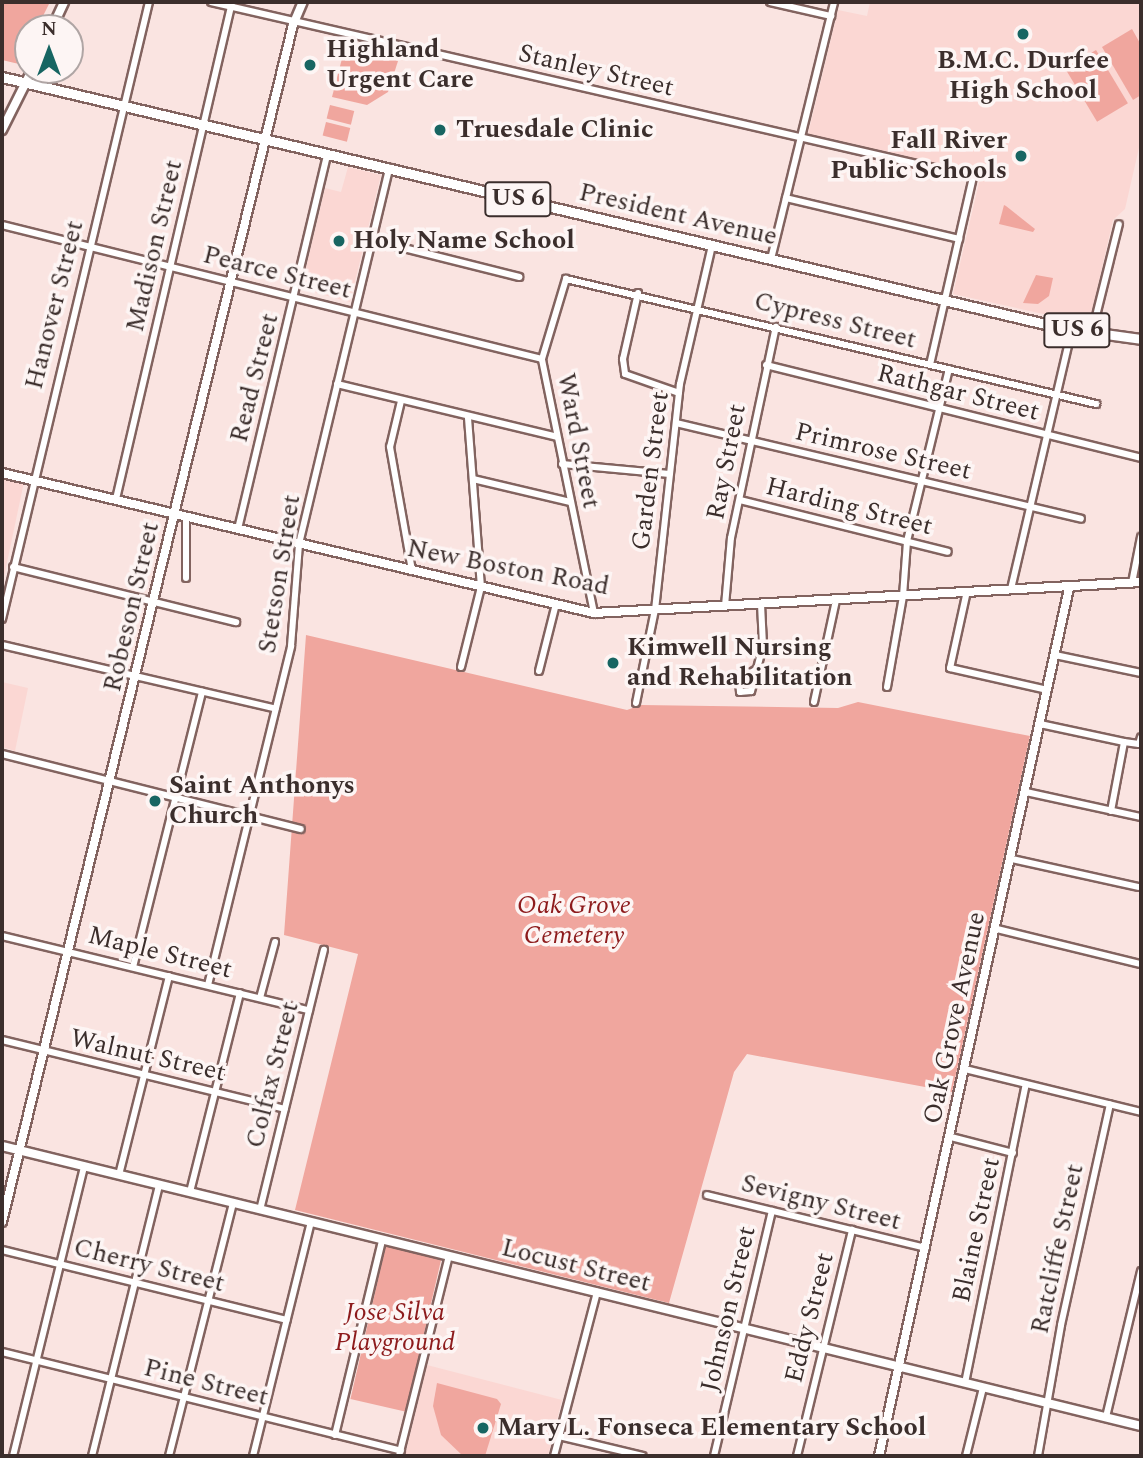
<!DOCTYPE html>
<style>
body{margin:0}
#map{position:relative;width:1143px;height:1458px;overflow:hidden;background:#fae4e1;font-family:Spectral,serif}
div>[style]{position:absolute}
.built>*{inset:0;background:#fbd7d3}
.green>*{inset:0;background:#f0a69e;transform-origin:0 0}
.roads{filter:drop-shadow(2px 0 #82635f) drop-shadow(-2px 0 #82635f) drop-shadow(0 2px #82635f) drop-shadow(0 -2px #82635f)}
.street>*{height:6px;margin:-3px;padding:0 3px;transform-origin:3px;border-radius:3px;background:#fff}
.secondary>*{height:8px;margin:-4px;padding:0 4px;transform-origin:4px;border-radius:4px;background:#fff}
.primary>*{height:9px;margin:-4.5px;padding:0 4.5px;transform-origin:4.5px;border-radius:4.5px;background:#fff}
.dots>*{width:19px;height:19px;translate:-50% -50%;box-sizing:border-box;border:4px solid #fdf5f4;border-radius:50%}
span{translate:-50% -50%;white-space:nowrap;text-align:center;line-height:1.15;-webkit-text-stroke:7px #fdf5f4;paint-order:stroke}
.shield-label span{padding:2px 5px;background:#fdf5f4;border:2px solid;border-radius:5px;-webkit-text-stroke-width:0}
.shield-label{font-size:24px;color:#3b2e2c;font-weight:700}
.poi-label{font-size:26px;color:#3b2e2c;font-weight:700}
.left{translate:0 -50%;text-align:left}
.right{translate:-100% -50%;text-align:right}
.street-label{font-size:26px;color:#3b2e2c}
.park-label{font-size:26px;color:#8d1b1c;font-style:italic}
.frame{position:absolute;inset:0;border:4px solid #3b2e2c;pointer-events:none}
.north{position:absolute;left:14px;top:14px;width:70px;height:70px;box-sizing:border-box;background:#fdf5f4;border:2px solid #afa5a4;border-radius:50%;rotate:0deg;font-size:19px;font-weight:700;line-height:28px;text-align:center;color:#3b2e2c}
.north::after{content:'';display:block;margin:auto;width:24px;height:32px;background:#176562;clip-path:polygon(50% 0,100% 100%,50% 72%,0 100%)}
</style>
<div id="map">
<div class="built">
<i style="clip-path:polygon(870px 2px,1141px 2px,1141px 139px,1125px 209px,1113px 220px,1089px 324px,953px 294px,981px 174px,808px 134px,838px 10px,867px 16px)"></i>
<i style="clip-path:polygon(348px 167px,381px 175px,350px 302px,301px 289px,325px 188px,341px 192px)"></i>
<i style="clip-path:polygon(2px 479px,24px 482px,2px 586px)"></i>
<i style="clip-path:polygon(2px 682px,28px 688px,15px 751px,2px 747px)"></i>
<i style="clip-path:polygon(427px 1365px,562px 1400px,548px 1456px,405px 1456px)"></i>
</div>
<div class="green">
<i style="clip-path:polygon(2px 2px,50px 2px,37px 28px,28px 28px,28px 47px,19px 64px,2px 60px)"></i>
<i style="clip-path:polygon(1132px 29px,1141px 45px,1141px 95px,1133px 100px,1102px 47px)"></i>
<i style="clip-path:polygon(351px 41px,398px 61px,388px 92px,367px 105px,332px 97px,345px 47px)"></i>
<i style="left:1096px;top:50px;width:62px;height:36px;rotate:59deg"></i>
<i style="left:330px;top:105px;width:25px;height:14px;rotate:14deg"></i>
<i style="left:326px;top:122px;width:25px;height:14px;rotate:14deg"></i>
<i style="clip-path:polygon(1004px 205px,1006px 206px,1035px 229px,1033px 232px,999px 224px)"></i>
<i style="clip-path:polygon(1036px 275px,1053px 278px,1049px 296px,1038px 304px,1023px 303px)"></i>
<i style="clip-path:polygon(306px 635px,627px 710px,641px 705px,838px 708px,858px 702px,1030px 736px,952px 1092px,747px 1054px,734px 1072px,669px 1303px,295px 1210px,358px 954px,284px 935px)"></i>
<i style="left:386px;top:1245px;width:57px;height:158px;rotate:13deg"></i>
<i style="clip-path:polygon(437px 1383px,497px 1399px,501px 1404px,485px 1456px,463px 1456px,441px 1435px,433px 1406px)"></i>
</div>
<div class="roads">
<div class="street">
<i style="left:211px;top:2px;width:782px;rotate:12.93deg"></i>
<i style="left:973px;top:177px;width:192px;rotate:102.9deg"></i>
<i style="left:770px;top:2px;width:63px;rotate:12.9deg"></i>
<i style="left:786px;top:198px;width:178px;rotate:13.3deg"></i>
<i style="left:2px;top:225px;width:556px;rotate:13.94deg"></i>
<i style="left:372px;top:240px;width:152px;rotate:14.1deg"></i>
<i style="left:771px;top:259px;width:265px;rotate:-76.2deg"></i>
<i style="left:638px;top:293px;width:68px;rotate:102.8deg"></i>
<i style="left:623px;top:359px;width:15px;rotate:82deg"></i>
<i style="left:625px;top:374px;width:57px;rotate:19.4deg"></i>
<i style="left:1092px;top:332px;width:111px;rotate:-76deg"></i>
<i style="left:766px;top:365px;width:386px;rotate:13.9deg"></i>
<i style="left:337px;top:384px;width:226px;rotate:13.5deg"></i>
<i style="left:401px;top:401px;width:47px;rotate:103.4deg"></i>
<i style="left:390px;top:447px;width:126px;rotate:79.9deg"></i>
<i style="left:676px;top:423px;width:416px;rotate:13.3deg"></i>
<i style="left:562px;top:464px;width:108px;rotate:5.3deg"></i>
<i style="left:473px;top:479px;width:100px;rotate:13.3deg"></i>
<i style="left:116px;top:499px;width:510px;rotate:-76.86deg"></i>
<i style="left:740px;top:500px;width:214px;rotate:14deg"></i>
<i style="left:186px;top:516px;width:62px;rotate:90deg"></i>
<i style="left:238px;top:529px;width:385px;rotate:-76.6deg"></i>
<i style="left:13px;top:567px;width:230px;rotate:13.9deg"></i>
<i style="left:1132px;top:583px;width:47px;rotate:-78.9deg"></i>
<i style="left:1011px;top:589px;width:267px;rotate:-76.8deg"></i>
<i style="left:967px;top:591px;width:79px;rotate:102.4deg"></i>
<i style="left:950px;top:668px;width:100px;rotate:12.7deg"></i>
<i style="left:725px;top:606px;width:68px;rotate:-85deg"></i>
<i style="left:731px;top:538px;width:216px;rotate:-78deg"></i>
<i style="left:594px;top:613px;width:259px;rotate:-101.6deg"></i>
<i style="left:542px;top:359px;width:84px;rotate:-73.3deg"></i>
<i style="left:566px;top:279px;width:545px;rotate:13.27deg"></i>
<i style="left:2px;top:619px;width:634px;rotate:-76.6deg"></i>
<i style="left:2px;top:645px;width:281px;rotate:13.1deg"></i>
<i style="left:1055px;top:655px;width:88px;rotate:11.8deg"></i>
<i style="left:461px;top:667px;width:82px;rotate:-76deg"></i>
<i style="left:481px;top:587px;width:170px;rotate:-94.4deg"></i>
<i style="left:757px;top:669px;width:23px;rotate:105deg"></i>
<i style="left:751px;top:691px;width:11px;rotate:175deg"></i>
<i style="left:740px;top:692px;width:12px;rotate:-95deg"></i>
<i style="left:739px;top:680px;width:21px;rotate:-31deg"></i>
<i style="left:757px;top:669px;width:25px;rotate:-76deg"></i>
<i style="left:763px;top:645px;width:41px;rotate:-92.8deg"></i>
<i style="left:539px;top:671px;width:69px;rotate:-75.8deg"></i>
<i style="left:887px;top:687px;width:92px;rotate:-80deg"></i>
<i style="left:903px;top:596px;width:55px;rotate:-85.8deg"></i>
<i style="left:907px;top:541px;width:177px;rotate:-76.3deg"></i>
<i style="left:814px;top:702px;width:104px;rotate:-77.8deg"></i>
<i style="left:636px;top:703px;width:95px;rotate:-78.5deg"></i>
<i style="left:655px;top:610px;width:227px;rotate:-83.7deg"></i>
<i style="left:680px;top:384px;width:143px;rotate:-77deg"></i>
<i style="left:1040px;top:724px;width:86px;rotate:12.1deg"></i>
<i style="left:1124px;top:742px;width:15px;rotate:8deg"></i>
<i style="left:1139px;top:744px;width:7px;rotate:-74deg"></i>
<i style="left:2px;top:754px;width:308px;rotate:14.1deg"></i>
<i style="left:1026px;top:792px;width:118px;rotate:12.3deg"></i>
<i style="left:1111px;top:811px;width:70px;rotate:-79.3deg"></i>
<i style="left:1012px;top:859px;width:129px;rotate:12.5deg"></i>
<i style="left:997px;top:929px;width:148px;rotate:13.7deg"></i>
<i style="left:2px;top:936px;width:316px;rotate:13.6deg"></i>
<i style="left:133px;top:967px;width:284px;rotate:-75.9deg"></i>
<i style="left:208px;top:985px;width:349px;rotate:-76.2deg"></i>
<i style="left:291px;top:646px;width:102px;rotate:-85.5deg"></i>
<i style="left:299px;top:544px;width:387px;rotate:-76.5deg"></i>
<i style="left:260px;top:998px;width:58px;rotate:-75deg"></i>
<i style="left:2px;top:1040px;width:291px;rotate:13.7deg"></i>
<i style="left:965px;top:1069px;width:181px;rotate:13.7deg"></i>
<i style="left:951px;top:1137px;width:64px;rotate:14.5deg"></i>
<i style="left:119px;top:1175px;width:205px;rotate:-75.9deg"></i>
<i style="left:190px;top:1192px;width:205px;rotate:-75.9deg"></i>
<i style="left:707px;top:1195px;width:225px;rotate:13.6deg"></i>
<i style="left:260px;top:1210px;width:268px;rotate:-76.2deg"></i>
<i style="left:2px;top:1250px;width:293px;rotate:13.8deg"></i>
<i style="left:2px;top:1352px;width:411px;rotate:13.9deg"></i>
<i style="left:965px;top:1383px;width:305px;rotate:-78.5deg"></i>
<i style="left:1106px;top:1417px;width:150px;rotate:-76.5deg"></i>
<i style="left:335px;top:1435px;width:201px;rotate:-76.4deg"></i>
<i style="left:559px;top:1436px;width:86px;rotate:13.4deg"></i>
<i style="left:13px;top:1456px;width:299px;rotate:-76.2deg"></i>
<i style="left:92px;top:1456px;width:279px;rotate:-76.1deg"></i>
<i style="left:169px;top:1456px;width:261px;rotate:-75.8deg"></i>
<i style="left:253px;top:1456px;width:241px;rotate:-76.1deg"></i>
<i style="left:399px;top:1456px;width:206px;rotate:-76deg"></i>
<i style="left:554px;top:1456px;width:170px;rotate:-75.3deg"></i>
<i style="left:714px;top:1456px;width:252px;rotate:-76.7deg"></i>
<i style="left:797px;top:1456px;width:233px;rotate:-76.3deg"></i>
<i style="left:966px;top:1456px;width:70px;rotate:-76deg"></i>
<i style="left:1038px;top:1456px;width:133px;rotate:-80deg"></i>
<i style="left:1061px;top:1325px;width:226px;rotate:-77.5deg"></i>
</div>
<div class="secondary">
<i style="left:52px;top:28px;width:29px;rotate:-65deg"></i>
<i style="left:2px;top:130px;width:67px;rotate:-63.4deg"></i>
<i style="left:2px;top:473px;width:608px;rotate:13.31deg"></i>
<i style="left:594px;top:613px;width:548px;rotate:-3.24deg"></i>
<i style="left:2px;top:1146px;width:1173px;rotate:13.81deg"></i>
<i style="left:2px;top:1222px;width:1232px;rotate:-76.34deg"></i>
<i style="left:293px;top:25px;width:25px;rotate:-67deg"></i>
<i style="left:879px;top:1456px;width:889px;rotate:-77.65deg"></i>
</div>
<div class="primary">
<i style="left:2px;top:77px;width:1089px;rotate:13.32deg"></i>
<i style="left:1062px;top:328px;width:80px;rotate:7.9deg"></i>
</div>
</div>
<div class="dots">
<i style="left:1023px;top:34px;background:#176562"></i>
<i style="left:310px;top:65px;background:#176562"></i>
<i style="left:440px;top:130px;background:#176562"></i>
<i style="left:1021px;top:156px;background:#176562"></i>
<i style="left:339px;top:241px;background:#176562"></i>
<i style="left:613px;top:663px;background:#176562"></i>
<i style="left:155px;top:801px;background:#176562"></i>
<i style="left:483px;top:1428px;background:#176562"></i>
</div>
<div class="shield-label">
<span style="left:518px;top:199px">US 6</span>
<span style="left:1077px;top:330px">US 6</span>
</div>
<div class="poi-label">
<span class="left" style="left:326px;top:65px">Highland<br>Urgent Care</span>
<span style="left:1023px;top:76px">B.M.C. Durfee<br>High School</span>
<span class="left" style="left:456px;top:130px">Truesdale Clinic</span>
<span class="right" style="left:1007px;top:156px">Fall River<br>Public Schools</span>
<span class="left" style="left:353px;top:241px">Holy Name School</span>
<span class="left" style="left:627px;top:663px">Kimwell Nursing<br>and Rehabilitation</span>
<span class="left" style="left:169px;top:801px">Saint Anthonys<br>Church</span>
<span class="left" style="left:497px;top:1428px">Mary L. Fonseca Elementary School</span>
</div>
<div class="street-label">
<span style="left:596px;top:71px;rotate:13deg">Stanley Street</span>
<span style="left:678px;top:215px;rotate:13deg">President Avenue</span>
<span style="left:155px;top:246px;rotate:-77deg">Madison Street</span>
<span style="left:277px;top:273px;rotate:14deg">Pearce Street</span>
<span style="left:55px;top:305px;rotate:-76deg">Hanover Street</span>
<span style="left:835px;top:321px;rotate:14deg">Cypress Street</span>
<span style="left:255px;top:378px;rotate:-76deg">Read Street</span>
<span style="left:958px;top:393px;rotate:14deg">Rathgar Street</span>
<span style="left:578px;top:441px;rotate:79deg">Ward Street</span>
<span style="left:883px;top:452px;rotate:13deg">Primrose Street</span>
<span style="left:727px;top:462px;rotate:-79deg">Ray Street</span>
<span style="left:651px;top:471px;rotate:-83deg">Garden Street</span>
<span style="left:849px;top:507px;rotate:14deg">Harding Street</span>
<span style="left:508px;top:568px;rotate:11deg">New Boston Road</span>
<span style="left:280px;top:574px;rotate:-81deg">Stetson Street</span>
<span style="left:132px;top:607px;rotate:-77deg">Robeson Street</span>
<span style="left:160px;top:953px;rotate:14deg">Maple Street</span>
<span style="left:955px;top:1018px;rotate:-78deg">Oak Grove Avenue</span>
<span style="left:148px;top:1056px;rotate:13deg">Walnut Street</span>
<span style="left:273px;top:1075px;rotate:-76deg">Colfax Street</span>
<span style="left:821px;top:1203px;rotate:14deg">Sevigny Street</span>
<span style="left:977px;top:1230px;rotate:-78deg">Blaine Street</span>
<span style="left:1058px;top:1249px;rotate:-78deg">Ratcliffe Street</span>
<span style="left:149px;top:1266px;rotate:14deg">Cherry Street</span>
<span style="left:576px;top:1266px;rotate:14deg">Locust Street</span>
<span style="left:729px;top:1309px;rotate:-77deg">Johnson Street</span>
<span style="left:810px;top:1318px;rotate:-76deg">Eddy Street</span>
<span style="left:206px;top:1383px;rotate:14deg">Pine Street</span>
</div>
<div class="park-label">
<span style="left:574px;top:921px">Oak Grove<br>Cemetery</span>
<span style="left:395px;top:1328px">Jose Silva<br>Playground</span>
</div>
<div class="frame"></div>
<div class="north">N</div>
</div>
